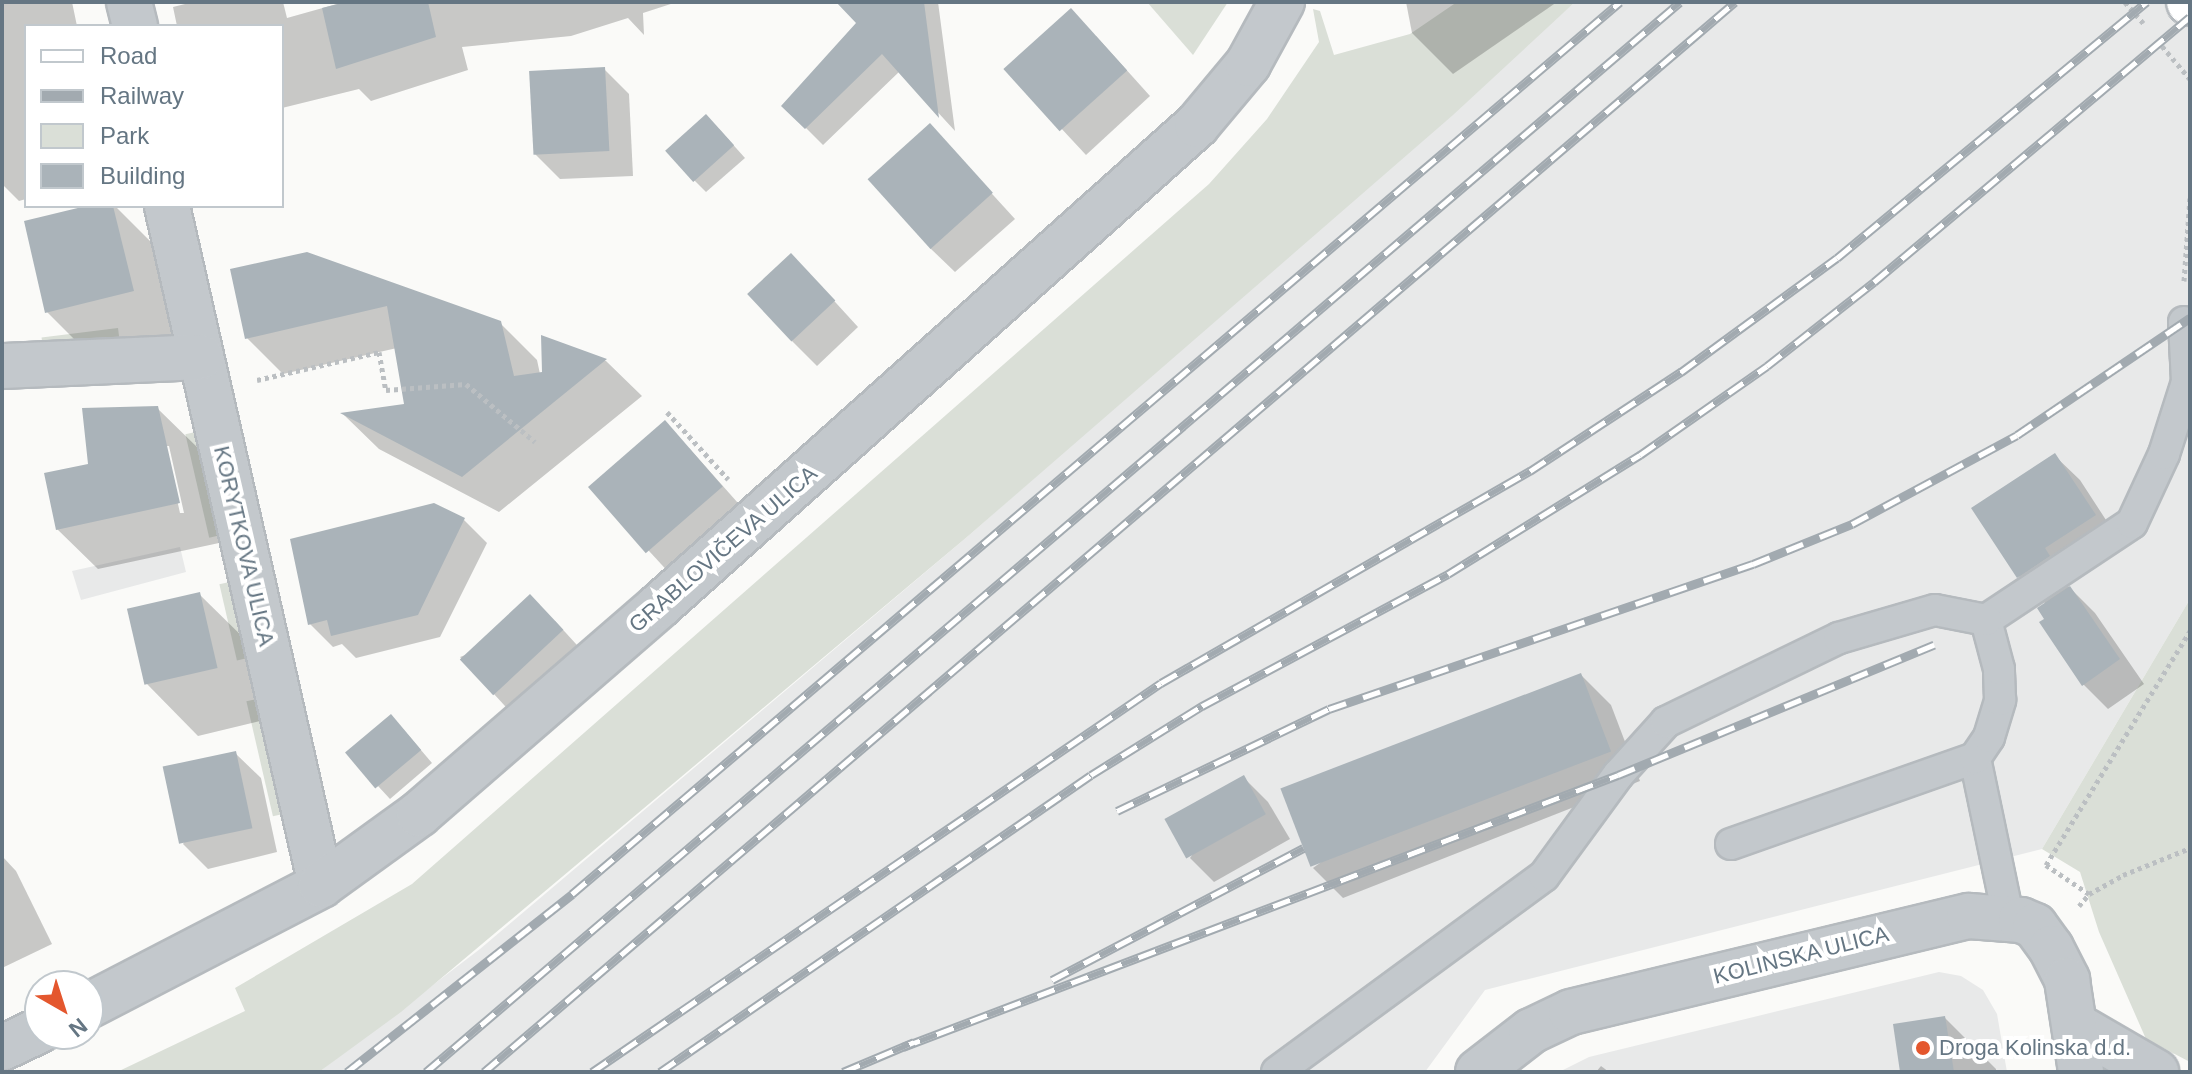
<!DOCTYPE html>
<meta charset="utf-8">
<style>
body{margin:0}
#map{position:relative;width:2192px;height:1074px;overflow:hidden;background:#fafaf8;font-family:Helvetica,sans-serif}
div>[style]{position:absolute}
.built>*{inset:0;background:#e8e9e9}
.green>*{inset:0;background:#dadfd7;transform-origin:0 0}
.shadow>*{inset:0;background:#0003}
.building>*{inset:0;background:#aab3b9;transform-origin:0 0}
.path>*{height:5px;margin-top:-2.5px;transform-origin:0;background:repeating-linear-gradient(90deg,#bbbfc2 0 4px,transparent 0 8px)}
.roads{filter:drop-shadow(2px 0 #b5babe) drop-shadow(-2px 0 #b5babe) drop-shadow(0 2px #b5babe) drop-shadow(0 -2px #b5babe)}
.service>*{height:30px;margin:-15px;padding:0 15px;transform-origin:15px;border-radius:15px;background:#c3c8cc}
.minor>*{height:44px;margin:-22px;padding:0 22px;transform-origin:22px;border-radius:22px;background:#c3c8cc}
.tertiary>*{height:44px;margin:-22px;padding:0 22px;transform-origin:22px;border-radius:22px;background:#c3c8cc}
.primary>*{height:44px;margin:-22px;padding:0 22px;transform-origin:22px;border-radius:22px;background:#fff}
.rail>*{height:9px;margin-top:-4.5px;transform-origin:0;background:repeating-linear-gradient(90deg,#fff 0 18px,#a2aab0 0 36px);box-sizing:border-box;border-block:2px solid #a2aab0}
.dots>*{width:22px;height:22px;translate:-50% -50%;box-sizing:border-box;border:4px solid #fff;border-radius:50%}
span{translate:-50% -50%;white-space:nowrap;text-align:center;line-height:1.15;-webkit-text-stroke:8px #fff;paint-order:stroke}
.street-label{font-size:22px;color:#657683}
.poi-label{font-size:22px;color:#657683}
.left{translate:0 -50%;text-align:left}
.frame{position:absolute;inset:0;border:4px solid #657683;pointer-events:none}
.legend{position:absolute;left:24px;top:24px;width:260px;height:184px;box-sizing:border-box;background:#fff;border:2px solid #c1c8cd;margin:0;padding:10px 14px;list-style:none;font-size:24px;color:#657683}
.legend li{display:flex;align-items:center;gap:16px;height:40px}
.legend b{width:40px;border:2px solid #c1c8cd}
.north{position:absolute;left:24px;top:970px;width:80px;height:80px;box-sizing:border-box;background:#fff;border:2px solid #c1c8cd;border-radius:50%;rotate:141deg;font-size:22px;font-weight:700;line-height:32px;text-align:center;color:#657683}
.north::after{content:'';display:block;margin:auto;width:28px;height:36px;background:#e4572e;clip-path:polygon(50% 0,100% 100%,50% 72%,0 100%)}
</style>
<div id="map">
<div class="built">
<i style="clip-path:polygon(1575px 2px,2190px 2px,2190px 599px,2042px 849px,1485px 990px,1425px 1072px,319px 1072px,480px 949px,967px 537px)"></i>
<i style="clip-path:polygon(180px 547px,186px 572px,81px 600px,72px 571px)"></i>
<i style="clip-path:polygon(1939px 972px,1961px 976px,1983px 990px,1997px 1014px,2007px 1072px,1559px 1072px,1589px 1057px)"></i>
</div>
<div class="green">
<i style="clip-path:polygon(1147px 2px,1228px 2px,1193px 55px)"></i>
<i style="clip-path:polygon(1457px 2px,1575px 2px,1453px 115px,967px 537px,401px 1012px,319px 1072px,117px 1072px,245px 1011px,235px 988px,412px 884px,1209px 184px,1267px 119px,1319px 42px,1313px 9px,1320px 11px,1334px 55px,1410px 34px)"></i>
<i style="left:118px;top:328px;width:16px;height:77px;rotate:83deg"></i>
<i style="left:200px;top:431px;width:106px;height:15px;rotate:77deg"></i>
<i style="left:234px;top:581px;width:78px;height:15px;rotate:77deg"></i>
<i style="clip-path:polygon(2190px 599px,2190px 1062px,2146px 1039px,2099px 932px,2080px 872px,2042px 849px)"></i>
<i style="left:261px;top:698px;width:118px;height:15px;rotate:77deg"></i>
</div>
<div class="shadow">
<i style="clip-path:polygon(2px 2px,72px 2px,77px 26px,26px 26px,26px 199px,19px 201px,2px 184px)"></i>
<i style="clip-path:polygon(193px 2px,283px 2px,287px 18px,344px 2px,677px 2px,643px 13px,644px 35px,628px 18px,571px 36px,462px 47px,468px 70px,371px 101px,359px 89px,282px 108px,282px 26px,177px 26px,173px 7px)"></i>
<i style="clip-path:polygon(849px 2px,938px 2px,955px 131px,900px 71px,823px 145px,784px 106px,858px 23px)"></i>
<i style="clip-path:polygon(1406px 2px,1557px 2px,1453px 74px,1412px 33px)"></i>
<i style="clip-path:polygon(1096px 36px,1150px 96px,1086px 155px,1006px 69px)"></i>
<i style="clip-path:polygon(604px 69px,629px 94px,633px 176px,560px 179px,535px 154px)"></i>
<i style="clip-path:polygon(930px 126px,1015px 219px,955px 272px,930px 248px)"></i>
<i style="clip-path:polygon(719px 129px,745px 158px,706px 192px,693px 179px)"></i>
<i style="clip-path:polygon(94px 206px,115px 206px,162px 253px,184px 342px,98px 363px,47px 312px)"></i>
<i style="clip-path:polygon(232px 271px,500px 323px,537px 360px,540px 374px,544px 374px,543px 338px,606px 361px,642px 396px,499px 512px,379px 449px,344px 415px,406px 405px,397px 348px,283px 374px,247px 338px)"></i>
<i style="clip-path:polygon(815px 280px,858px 327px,817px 366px,792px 341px)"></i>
<i style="clip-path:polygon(evenodd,157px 408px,198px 448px,219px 543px,98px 569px,57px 529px,91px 465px,157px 408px,165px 446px,169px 446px,184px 513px,180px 513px,165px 446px)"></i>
<i style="clip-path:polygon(689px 448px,746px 512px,673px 577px,591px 488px)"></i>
<i style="clip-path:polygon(2055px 456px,2080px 480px,2119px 540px,2068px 574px,2073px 581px,2067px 585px,2095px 613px,2144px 684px,2108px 709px,2083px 684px,2047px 619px,2046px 604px,2019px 577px)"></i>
<i style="clip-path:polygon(464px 520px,487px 543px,440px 637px,356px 658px,342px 644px,333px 647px,310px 624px)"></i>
<i style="clip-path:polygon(199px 594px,251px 645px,268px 719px,198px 736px,147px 684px)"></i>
<i style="clip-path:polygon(555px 621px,587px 656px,516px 718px,460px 657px)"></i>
<i style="clip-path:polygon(1581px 675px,1611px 705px,1640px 781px,1343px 898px,1313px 868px)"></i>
<i style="clip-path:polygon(403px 729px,432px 763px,390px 799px,378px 786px)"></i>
<i style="clip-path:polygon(236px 754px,261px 778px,277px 852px,208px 869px,183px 844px)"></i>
<i style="clip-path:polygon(1244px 778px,1268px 802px,1290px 839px,1214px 882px,1190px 858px)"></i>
<i style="clip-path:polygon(2px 856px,16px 871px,52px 944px,2px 968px)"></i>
<i style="clip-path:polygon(1945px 1018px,1996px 1069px,1996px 1072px,1902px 1072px)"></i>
<i style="clip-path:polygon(1601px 1066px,1609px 1072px,1596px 1072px)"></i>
</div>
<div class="building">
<i style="clip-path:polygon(346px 2px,428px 2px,436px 37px,336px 69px,322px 8px)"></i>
<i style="clip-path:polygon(836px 2px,924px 2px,939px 118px,882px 54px,805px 129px,781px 106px,856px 23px)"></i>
<i style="left:1071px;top:8px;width:84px;height:91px;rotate:48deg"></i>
<i style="left:605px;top:67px;width:84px;height:76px;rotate:87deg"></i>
<i style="left:706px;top:114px;width:42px;height:55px;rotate:48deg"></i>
<i style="left:930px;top:123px;width:94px;height:84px;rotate:48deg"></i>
<i style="clip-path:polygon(86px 206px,113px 206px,134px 291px,45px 313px,24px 221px)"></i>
<i style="clip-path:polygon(307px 252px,501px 321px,514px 376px,542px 372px,541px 335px,607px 359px,462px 477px,340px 413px,404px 404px,387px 306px,245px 339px,230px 269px)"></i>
<i style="left:791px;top:253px;width:65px;height:60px;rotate:47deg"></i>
<i style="clip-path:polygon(158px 406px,180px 503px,56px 530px,44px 473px,88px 464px,82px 408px)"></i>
<i style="left:665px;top:420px;width:88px;height:102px;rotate:49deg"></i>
<i style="clip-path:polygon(2055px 453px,2096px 515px,2045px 548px,2050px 556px,2017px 578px,1971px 508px)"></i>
<i style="clip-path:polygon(434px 503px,465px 518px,418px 615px,331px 636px,327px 620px,308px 625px,290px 539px)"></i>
<i style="clip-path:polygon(2070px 586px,2120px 659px,2082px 686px,2039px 622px,2044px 619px,2037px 608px)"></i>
<i style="left:200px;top:592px;width:78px;height:75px;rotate:77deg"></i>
<i style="left:530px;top:594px;width:49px;height:96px;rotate:47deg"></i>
<i style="left:1581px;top:673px;width:84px;height:322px;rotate:69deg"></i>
<i style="left:391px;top:714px;width:47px;height:60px;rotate:50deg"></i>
<i style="left:236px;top:751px;width:79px;height:75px;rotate:78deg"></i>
<i style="left:1244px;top:775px;width:45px;height:91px;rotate:61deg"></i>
<i style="clip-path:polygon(1945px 1016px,1954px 1072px,1900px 1072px,1893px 1024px)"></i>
</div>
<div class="path">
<i style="left:2125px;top:2px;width:28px;rotate:49deg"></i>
<i style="left:2162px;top:46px;width:43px;rotate:49.7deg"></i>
<i style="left:2184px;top:281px;width:83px;rotate:-85.9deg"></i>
<i style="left:257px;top:380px;width:125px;rotate:-12.9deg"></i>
<i style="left:379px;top:352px;width:39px;rotate:80deg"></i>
<i style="left:386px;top:390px;width:80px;rotate:-4.3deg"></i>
<i style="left:466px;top:384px;width:90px;rotate:40deg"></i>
<i style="left:667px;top:412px;width:91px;rotate:47.7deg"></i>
<i style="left:2089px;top:894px;width:52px;rotate:-146deg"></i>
<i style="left:2046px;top:865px;width:275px;rotate:-58.4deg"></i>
<i style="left:2079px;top:906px;width:16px;rotate:-50deg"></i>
<i style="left:2089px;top:894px;width:39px;rotate:-29deg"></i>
<i style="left:2123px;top:875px;width:72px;rotate:-21.9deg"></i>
</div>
<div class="roads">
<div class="service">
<i style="left:1975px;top:758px;width:161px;rotate:78.2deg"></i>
<i style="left:1731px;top:844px;width:259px;rotate:-19.4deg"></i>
<i style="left:1975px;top:758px;width:25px;rotate:-56deg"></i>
<i style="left:1989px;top:737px;width:39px;rotate:-73deg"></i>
<i style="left:2000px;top:700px;width:31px;rotate:-92deg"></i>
<i style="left:1999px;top:669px;width:51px;rotate:-104.9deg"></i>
<i style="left:1986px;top:620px;width:175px;rotate:-33.6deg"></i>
<i style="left:2132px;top:523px;width:76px;rotate:-65.1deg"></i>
<i style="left:2164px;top:454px;width:76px;rotate:-72.3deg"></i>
<i style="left:2187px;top:382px;width:60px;rotate:-92.9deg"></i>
<i style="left:1277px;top:1072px;width:331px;rotate:-36.3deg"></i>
<i style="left:1544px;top:876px;width:125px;rotate:-53.8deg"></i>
<i style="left:1618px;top:775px;width:72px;rotate:-47.8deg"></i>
<i style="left:1666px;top:722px;width:192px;rotate:-25.9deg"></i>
<i style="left:1839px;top:638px;width:100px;rotate:-16.3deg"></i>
<i style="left:1935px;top:610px;width:52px;rotate:11.1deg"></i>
</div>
<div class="minor">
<i style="left:129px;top:2px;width:25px;rotate:76deg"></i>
<i style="left:167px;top:206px;width:696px;rotate:77.22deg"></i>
<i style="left:2px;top:366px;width:199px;rotate:-2.6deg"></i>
</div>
<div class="tertiary">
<i style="left:88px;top:1006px;width:263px;rotate:-27.4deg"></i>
<i style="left:321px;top:885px;width:121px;rotate:-35.9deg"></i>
<i style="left:419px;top:814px;width:318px;rotate:-40.9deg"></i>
<i style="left:659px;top:606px;width:722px;rotate:-41.8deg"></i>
<i style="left:1197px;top:125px;width:80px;rotate:-50.1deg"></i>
<i style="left:1248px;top:64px;width:71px;rotate:-61.3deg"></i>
<i style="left:2075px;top:1025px;width:94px;rotate:30.1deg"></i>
<i style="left:2px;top:1048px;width:42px;rotate:-25.3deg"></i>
<i style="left:1478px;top:1072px;width:67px;rotate:-37.7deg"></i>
<i style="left:1531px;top:1031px;width:44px;rotate:-25.4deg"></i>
<i style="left:1571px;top:1012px;width:409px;rotate:-13.6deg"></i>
<i style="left:1969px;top:916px;width:52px;rotate:4.4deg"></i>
<i style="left:2021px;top:920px;width:15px;rotate:23deg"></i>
<i style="left:2035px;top:926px;width:27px;rotate:54deg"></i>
<i style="left:2051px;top:948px;width:36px;rotate:63deg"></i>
<i style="left:2067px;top:980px;width:93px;rotate:81.3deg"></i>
</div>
<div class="primary">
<i style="left:2189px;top:2px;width:1px;rotate:45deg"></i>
</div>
</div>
<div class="rail">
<i style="left:1117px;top:811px;width:235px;rotate:-25.7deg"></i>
<i style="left:1329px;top:709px;width:448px;rotate:-18.9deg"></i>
<i style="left:1753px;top:564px;width:107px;rotate:-22deg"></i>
<i style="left:1852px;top:524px;width:187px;rotate:-28.3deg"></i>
<i style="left:2017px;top:435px;width:209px;rotate:-34.1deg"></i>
<i style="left:1052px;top:980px;width:284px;rotate:-27.7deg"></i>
<i style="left:903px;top:1047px;width:765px;rotate:-20.83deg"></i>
<i style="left:1618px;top:775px;width:342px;rotate:-22.4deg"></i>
<i style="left:347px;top:1072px;width:287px;rotate:-38.3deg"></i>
<i style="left:572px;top:894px;width:1376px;rotate:-40.4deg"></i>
<i style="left:426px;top:1072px;width:1648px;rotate:-40.47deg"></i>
<i style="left:484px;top:1072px;width:1646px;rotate:-40.54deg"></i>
<i style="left:592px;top:1072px;width:689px;rotate:-34.36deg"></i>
<i style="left:1161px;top:683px;width:426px;rotate:-29.9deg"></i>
<i style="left:1530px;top:471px;width:181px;rotate:-33.3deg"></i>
<i style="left:1681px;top:372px;width:193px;rotate:-36.2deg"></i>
<i style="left:1837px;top:258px;width:402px;rotate:-39.6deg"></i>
<i style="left:660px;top:1072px;width:523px;rotate:-34.57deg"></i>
<i style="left:1091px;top:775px;width:131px;rotate:-31.9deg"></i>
<i style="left:1202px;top:706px;width:279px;rotate:-28.2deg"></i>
<i style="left:1448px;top:574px;width:226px;rotate:-31.8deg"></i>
<i style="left:1640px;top:455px;width:155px;rotate:-35deg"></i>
<i style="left:1767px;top:366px;width:136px;rotate:-38.1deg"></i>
<i style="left:1874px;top:282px;width:412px;rotate:-40deg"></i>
<i style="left:843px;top:1072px;width:77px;rotate:-22.9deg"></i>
</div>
<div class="dots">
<i style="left:1923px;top:1048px;background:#e4572e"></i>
</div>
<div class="street-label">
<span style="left:244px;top:546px;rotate:77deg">KORYTKOVA ULICA</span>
<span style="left:723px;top:549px;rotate:-41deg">GRABLOVIČEVA ULICA</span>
<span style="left:1801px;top:955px;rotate:-14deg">KOLINSKA ULICA</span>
</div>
<div class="poi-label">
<span class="left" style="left:1939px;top:1048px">Droga Kolinska d.d.</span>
</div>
<div class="frame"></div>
<ul class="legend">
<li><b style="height:10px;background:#fff"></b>Road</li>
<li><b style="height:10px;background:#a2aab0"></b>Railway</li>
<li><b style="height:22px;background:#dadfd7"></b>Park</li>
<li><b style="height:22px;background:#aab3b9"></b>Building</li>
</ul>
<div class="north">N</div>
</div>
